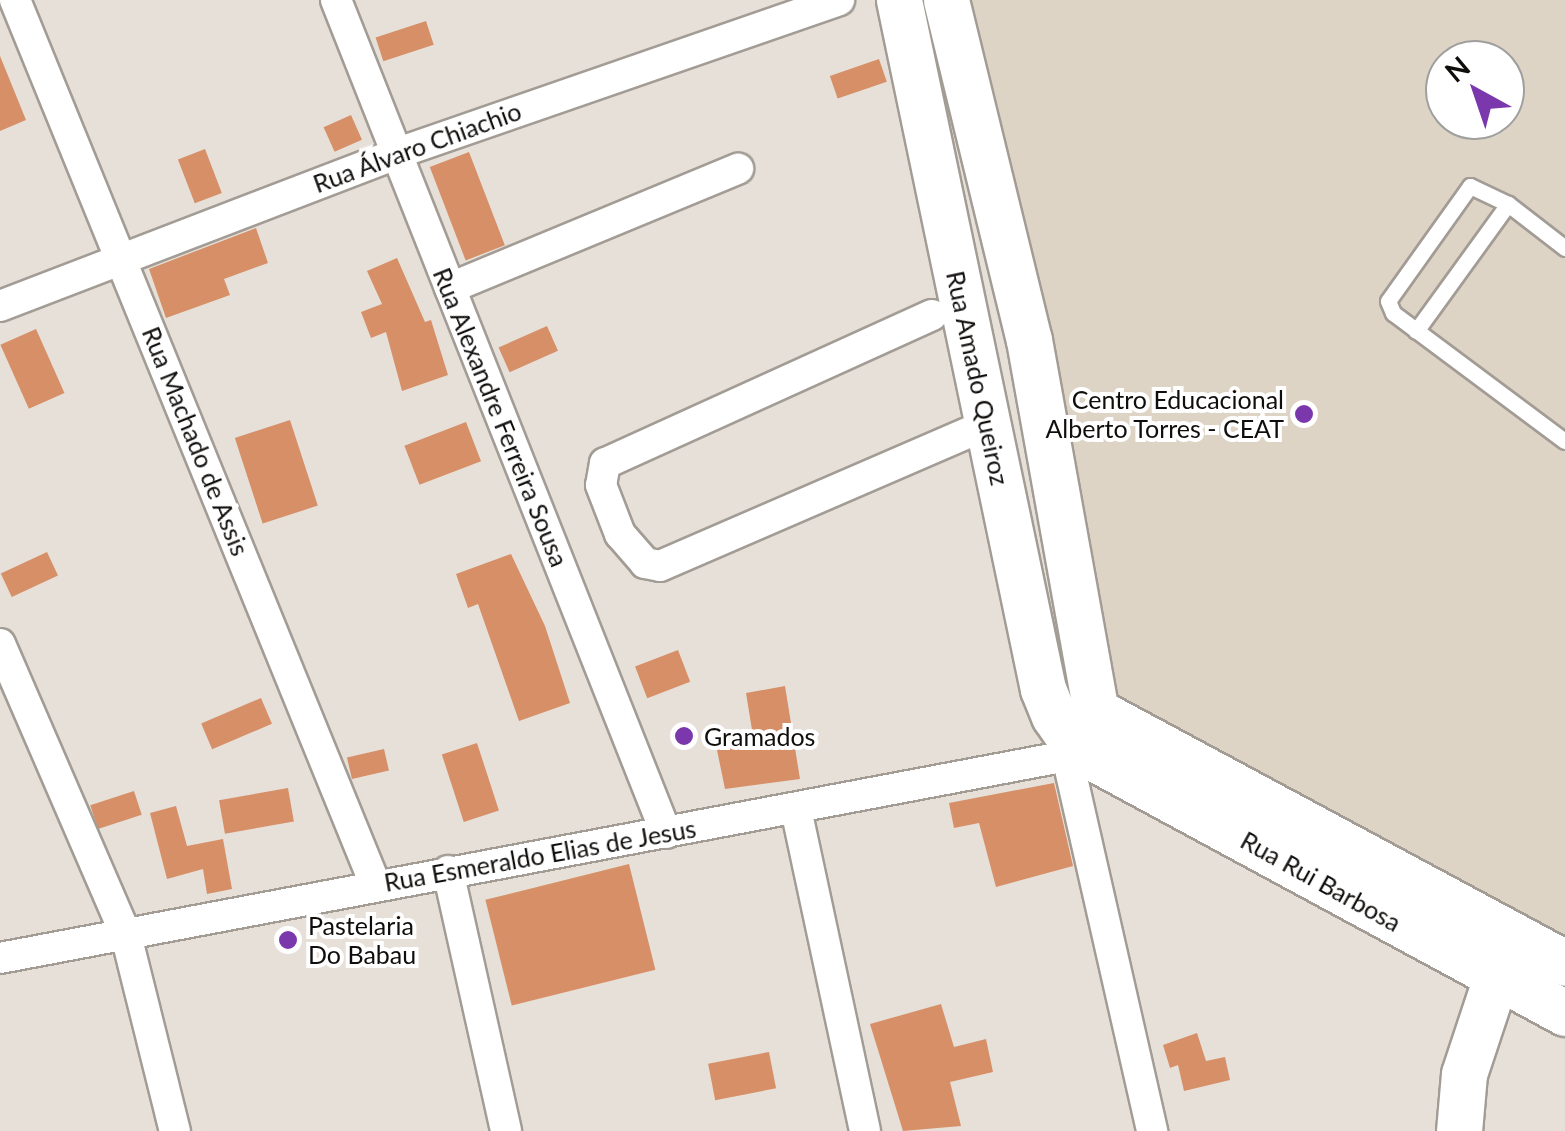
<!DOCTYPE html>
<meta charset="utf-8">
<style>
body{margin:0}
#map{position:relative;width:1565px;height:1131px;overflow:hidden;background:#e6e0d9;font-family:Lato,sans-serif}
div>[style]{position:absolute}
.built>*{inset:0;background:#ded4c6}
.building>*{inset:0;background:#d68f67;transform-origin:0 0}
.roads{filter:drop-shadow(2px 0 #a29c95) drop-shadow(-2px 0 #a29c95) drop-shadow(0 2px #a29c95) drop-shadow(0 -2px #a29c95)}
.lane>*{height:15px;margin:-7.5px;padding:0 7.5px;transform-origin:7.5px;border-radius:7.5px;background:#fff}
.street>*{height:30px;margin:-15px;padding:0 15px;transform-origin:15px;border-radius:15px;background:#fff}
.secondary>*{height:45px;margin:-22.5px;padding:0 22.5px;transform-origin:22.5px;border-radius:22.5px;background:#fff}
.dots>*{width:28px;height:28px;translate:-50% -50%;box-sizing:border-box;border:5px solid #fff;border-radius:50%}
span{translate:-50% -50%;white-space:nowrap;text-align:center;line-height:1.15;-webkit-text-stroke:8px #fff;paint-order:stroke}
.street-label{font-size:25px;color:#100e0c}
.poi-label{font-size:25px;color:#100e0c}
.right{translate:-100% -50%;text-align:right}
.left{translate:0 -50%;text-align:left}
.north{position:absolute;left:1425px;top:40px;width:100px;height:100px;box-sizing:border-box;background:#fff;border:2px solid #9f9f9e;border-radius:50%;rotate:320deg;font-size:28px;font-weight:700;line-height:40px;text-align:center;color:#100e0c}
.north::after{content:'';display:block;margin:auto;width:35px;height:45px;background:#7b38ac;clip-path:polygon(50% 0,100% 100%,50% 72%,0 100%)}
</style>
<div id="map">
<div class="built">
<i style="clip-path:polygon(evenodd,968px 0,1565px 0,1565px 948px,1097px 708px,968px 0,1445px 60px,1505px 60px,1505px 120px,1445px 120px,1445px 60px)"></i>
</div>
<div class="building">
<i style="left:426px;top:21px;width:25px;height:53px;rotate:72deg"></i>
<i style="clip-path:polygon(0 56px,26px 120px,0 131px)"></i>
<i style="left:879px;top:59px;width:24px;height:52px;rotate:71deg"></i>
<i style="left:351px;top:115px;width:27px;height:30px;rotate:66deg"></i>
<i style="left:205px;top:149px;width:47px;height:29px;rotate:69deg"></i>
<i style="left:469px;top:152px;width:100px;height:42px;rotate:69deg"></i>
<i style="clip-path:polygon(256px 228px,268px 263px,224px 279px,230px 295px,166px 318px,149px 269px)"></i>
<i style="clip-path:polygon(397px 258px,425px 322px,431px 320px,448px 375px,402px 391px,386px 332px,371px 338px,361px 312px,382px 304px,367px 271px)"></i>
<i style="left:547px;top:326px;width:27px;height:53px;rotate:66deg"></i>
<i style="left:36px;top:329px;width:70px;height:39px;rotate:66deg"></i>
<i style="left:290px;top:420px;width:90px;height:58px;rotate:72deg"></i>
<i style="left:466px;top:422px;width:42px;height:66px;rotate:69deg"></i>
<i style="left:47px;top:552px;width:26px;height:51px;rotate:65deg"></i>
<i style="clip-path:polygon(511px 554px,545px 626px,570px 703px,519px 721px,478px 604px,468px 608px,456px 574px)"></i>
<i style="left:678px;top:650px;width:34px;height:46px;rotate:69deg"></i>
<i style="clip-path:polygon(785px 686px,800px 779px,725px 789px,717px 750px,754px 742px,746px 693px)"></i>
<i style="left:261px;top:698px;width:28px;height:65px;rotate:67deg"></i>
<i style="left:477px;top:743px;width:71px;height:37px;rotate:72deg"></i>
<i style="left:384px;top:749px;width:22px;height:38px;rotate:77deg"></i>
<i style="clip-path:polygon(1054px 783px,1073px 866px,996px 887px,979px 823px,954px 828px,949px 803px)"></i>
<i style="left:288px;top:788px;width:34px;height:70px;rotate:80deg"></i>
<i style="left:134px;top:791px;width:25px;height:46px;rotate:72deg"></i>
<i style="clip-path:polygon(176px 806px,187px 846px,223px 839px,232px 889px,207px 894px,203px 869px,167px 879px,150px 813px)"></i>
<i style="left:629px;top:864px;width:109px;height:148px;rotate:76deg"></i>
<i style="clip-path:polygon(941px 1004px,954px 1047px,986px 1039px,993px 1072px,950px 1082px,961px 1126px,903px 1131px,870px 1024px)"></i>
<i style="clip-path:polygon(1197px 1033px,1206px 1061px,1225px 1057px,1230px 1080px,1184px 1091px,1178px 1065px,1170px 1068px,1163px 1045px)"></i>
<i style="left:769px;top:1052px;width:37px;height:62px;rotate:79deg"></i>
</div>
<div class="roads">
<div class="lane">
<i style="left:1565px;top:248px;width:72px;rotate:-142.3deg"></i>
<i style="left:1508px;top:204px;width:42px;rotate:-154.7deg"></i>
<i style="left:1470px;top:186px;width:141px;rotate:125.5deg"></i>
<i style="left:1388px;top:301px;width:13px;rotate:67deg"></i>
<i style="left:1393px;top:313px;width:214px;rotate:36.7deg"></i>
<i style="left:1416px;top:331px;width:157px;rotate:-54.1deg"></i>
</div>
<div class="street">
<i style="left:15px;top:0;width:954px;rotate:67.84deg"></i>
<i style="left:336px;top:0;width:896px;rotate:68.39deg"></i>
<i style="left:450px;top:288px;width:312px;rotate:-22.5deg"></i>
<i style="left:0;top:306px;width:423px;rotate:-21deg"></i>
<i style="left:395px;top:154px;width:470px;rotate:-19.1deg"></i>
<i style="left:932px;top:315px;width:359px;rotate:155.6deg"></i>
<i style="left:605px;top:463px;width:22px;rotate:100deg"></i>
<i style="left:601px;top:485px;width:53px;rotate:68.8deg"></i>
<i style="left:620px;top:534px;width:38px;rotate:49deg"></i>
<i style="left:645px;top:563px;width:15px;rotate:11deg"></i>
<i style="left:660px;top:566px;width:357px;rotate:-23.4deg"></i>
<i style="left:0;top:644px;width:317px;rotate:66.6deg"></i>
<i style="left:126px;top:935px;width:202px;rotate:76deg"></i>
<i style="left:1067px;top:756px;width:385px;rotate:77.2deg"></i>
<i style="left:796px;top:809px;width:329px;rotate:77.9deg"></i>
<i style="left:448px;top:871px;width:266px;rotate:77.4deg"></i>
<i style="left:0;top:958px;width:1086px;rotate:-10.72deg"></i>
<i style="left:1067px;top:756px;width:26px;rotate:-51deg"></i>
</div>
<div class="secondary">
<i style="left:899px;top:0;width:704px;rotate:78.2deg"></i>
<i style="left:1043px;top:689px;width:29px;rotate:68deg"></i>
<i style="left:1054px;top:716px;width:40px;rotate:55.1deg"></i>
<i style="left:1077px;top:749px;width:555px;rotate:28.41deg"></i>
<i style="left:946px;top:0;width:350px;rotate:76.3deg"></i>
<i style="left:1029px;top:340px;width:377px;rotate:79.8deg"></i>
<i style="left:1096px;top:711px;width:532px;rotate:28.25deg"></i>
<i style="left:1459px;top:1131px;width:57px;rotate:-85deg"></i>
<i style="left:1464px;top:1074px;width:131px;rotate:-71.7deg"></i>
</div>
</div>
<div class="dots">
<i style="left:1304px;top:414px;background:#7b38ac"></i>
<i style="left:684px;top:736px;background:#7b38ac"></i>
<i style="left:288px;top:940px;background:#7b38ac"></i>
</div>
<div class="street-label">
<span style="left:417px;top:147px;rotate:-20deg">Rua Álvaro Chiachio</span>
<span style="left:978px;top:378px;rotate:78deg">Rua Amado Queiroz</span>
<span style="left:501px;top:417px;rotate:68deg">Rua Alexandre Ferreira Sousa</span>
<span style="left:196px;top:441px;rotate:68deg">Rua Machado de Assis</span>
<span style="left:540px;top:855px;rotate:-10deg">Rua Esmeraldo Elias de Jesus</span>
<span style="left:1321px;top:881px;rotate:29deg">Rua Rui Barbosa</span>
</div>
<div class="poi-label">
<span class="right" style="left:1284px;top:414px">Centro Educacional<br>Alberto Torres - CEAT</span>
<span class="left" style="left:704px;top:736px">Gramados</span>
<span class="left" style="left:308px;top:940px">Pastelaria<br>Do Babau</span>
</div>
<div class="north">N</div>
</div>
